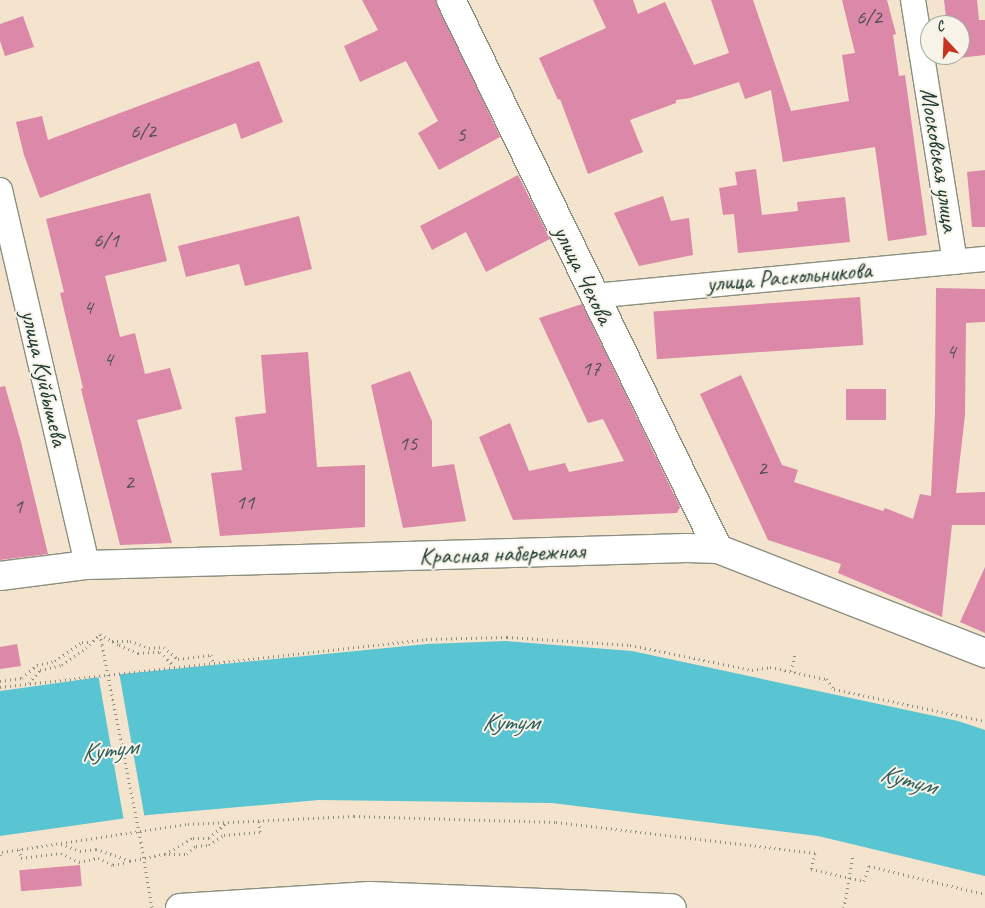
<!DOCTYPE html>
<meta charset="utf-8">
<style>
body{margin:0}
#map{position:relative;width:985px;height:908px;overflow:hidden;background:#f5e4cd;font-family:Caveat,sans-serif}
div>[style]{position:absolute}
.water>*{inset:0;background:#59c4d2}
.pier>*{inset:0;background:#f5e4cd;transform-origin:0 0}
.building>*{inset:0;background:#db88a9;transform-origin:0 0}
.path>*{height:3px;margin-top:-1.5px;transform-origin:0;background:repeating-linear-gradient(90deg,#8a9080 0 1px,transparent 0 5px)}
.roads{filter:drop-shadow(1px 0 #8a9080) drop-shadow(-1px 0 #8a9080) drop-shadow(0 1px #8a9080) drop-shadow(0 -1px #8a9080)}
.minor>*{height:24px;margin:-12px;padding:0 12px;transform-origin:12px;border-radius:12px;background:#fff}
.tertiary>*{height:28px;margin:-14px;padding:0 14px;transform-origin:14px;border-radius:14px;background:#fff}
.secondary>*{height:28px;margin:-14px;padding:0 14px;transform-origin:14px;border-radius:14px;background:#fff}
.path-bridge>*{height:3px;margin-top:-1.5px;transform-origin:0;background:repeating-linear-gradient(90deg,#8a9080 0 1px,transparent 0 5px)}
span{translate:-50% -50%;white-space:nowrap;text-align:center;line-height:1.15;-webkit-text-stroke:4px #f7f3e8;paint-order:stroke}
.number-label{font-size:21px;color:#4e5051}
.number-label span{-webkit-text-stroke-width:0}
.street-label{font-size:24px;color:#1f3d34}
.water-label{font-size:25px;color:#2e5f5c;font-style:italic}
.north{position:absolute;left:920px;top:15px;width:50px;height:50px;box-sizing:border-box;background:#f7f3e8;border:1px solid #a1aaa0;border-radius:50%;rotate:340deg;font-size:14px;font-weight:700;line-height:20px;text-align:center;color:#1f3d34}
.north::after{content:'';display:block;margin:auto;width:18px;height:22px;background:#c8321e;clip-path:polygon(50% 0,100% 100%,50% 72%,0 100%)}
</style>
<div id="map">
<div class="water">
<i style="clip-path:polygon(506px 641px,632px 651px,958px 721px,985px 730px,985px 876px,818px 836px,552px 803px,319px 800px,148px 815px,0 836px,0 691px,122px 674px,427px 644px)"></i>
</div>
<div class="pier">
<i style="left:119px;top:672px;width:148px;height:21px;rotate:80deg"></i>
</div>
<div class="building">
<i style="clip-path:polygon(362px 0,436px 0,500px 137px,439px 170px,418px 133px,438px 121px,406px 61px,360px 82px,344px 46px,378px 30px)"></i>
<i style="clip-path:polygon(593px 0,633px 0,638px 14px,665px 2px,694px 65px,729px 53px,711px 0,753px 0,791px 111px,849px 101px,842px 55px,855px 53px,842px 0,887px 0,896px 34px,893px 35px,899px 76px,905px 75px,927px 235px,888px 241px,875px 147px,783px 162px,771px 90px,745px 99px,739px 82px,690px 98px,676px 100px,676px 103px,630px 120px,643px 152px,588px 174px,560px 99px,558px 100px,539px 58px,606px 28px)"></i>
<i style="clip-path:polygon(944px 0,977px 0,979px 20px,985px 20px,985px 55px,950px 59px,950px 55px,960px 55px,960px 25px,947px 25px)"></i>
<i style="clip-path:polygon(23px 16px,34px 47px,5px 56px,0 41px,0 24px)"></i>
<i style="clip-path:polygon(259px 61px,283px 122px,241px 139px,236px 123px,40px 198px,24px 155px,16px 122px,42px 116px,48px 140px)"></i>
<i style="clip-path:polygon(756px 169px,762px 215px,798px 211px,797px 202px,845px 197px,850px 242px,738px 253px,734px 214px,723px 215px,719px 188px,737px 185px,735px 172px)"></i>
<i style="clip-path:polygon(985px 170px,985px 227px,972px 227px,967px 172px)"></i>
<i style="clip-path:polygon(518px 175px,550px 239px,486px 272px,466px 232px,432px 250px,420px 226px)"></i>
<i style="clip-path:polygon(150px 193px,167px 261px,105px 276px,120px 337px,135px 333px,145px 374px,170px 368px,182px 409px,137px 420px,172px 543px,120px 545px,81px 389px,83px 388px,60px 293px,64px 292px,46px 219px)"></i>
<i style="clip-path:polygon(663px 196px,671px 221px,689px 218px,693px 255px,639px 266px,614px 213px)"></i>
<i style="clip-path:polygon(299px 216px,312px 269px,245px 286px,239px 264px,186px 277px,178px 246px)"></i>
<i style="clip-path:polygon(936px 288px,985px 289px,985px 322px,966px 323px,965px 415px,956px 493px,985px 492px,985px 525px,952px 525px,942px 617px,838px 573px,841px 564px,768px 540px,700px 394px,741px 375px,782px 465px,798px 470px,794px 482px,883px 511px,885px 508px,913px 519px,920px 494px,931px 496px,935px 414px)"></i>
<i style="left:860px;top:297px;width:48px;height:207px;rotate:86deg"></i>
<i style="clip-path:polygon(582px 304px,680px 507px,677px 513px,513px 520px,479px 437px,510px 423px,529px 471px,565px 463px,569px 472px,624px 461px,603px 419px,588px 423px,539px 318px)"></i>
<i style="clip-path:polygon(308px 352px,317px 467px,365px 465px,365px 527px,220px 536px,211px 473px,242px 470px,235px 417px,266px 413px,261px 355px)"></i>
<i style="clip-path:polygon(410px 371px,432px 421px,432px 467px,454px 464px,466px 521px,403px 528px,371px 385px)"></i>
<i style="clip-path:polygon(5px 386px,21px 442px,48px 554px,0 560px,0 387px)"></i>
<i style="left:846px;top:389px;width:40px;height:31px"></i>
<i style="clip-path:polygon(985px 567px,985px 633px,960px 622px)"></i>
<i style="clip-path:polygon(17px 644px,21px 666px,0 669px,0 647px)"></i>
<i style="left:80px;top:865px;width:21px;height:61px;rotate:85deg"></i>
</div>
<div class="path">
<i style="left:100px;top:634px;width:22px;rotate:30deg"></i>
<i style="left:119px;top:645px;width:21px;rotate:23deg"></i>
<i style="left:138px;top:653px;width:22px;rotate:-3deg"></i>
<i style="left:160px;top:652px;width:20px;rotate:45deg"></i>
<i style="left:100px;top:634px;width:11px;rotate:80deg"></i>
<i style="left:112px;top:641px;width:18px"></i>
<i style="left:130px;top:641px;width:20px;rotate:20deg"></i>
<i style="left:149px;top:648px;width:15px;rotate:-4deg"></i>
<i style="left:164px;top:647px;width:18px;rotate:41deg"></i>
<i style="left:178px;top:659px;width:33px;rotate:-7deg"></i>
<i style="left:211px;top:655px;width:7px;rotate:74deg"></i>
<i style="left:791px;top:671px;width:17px;rotate:-77deg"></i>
<i style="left:0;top:681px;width:22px;rotate:-8deg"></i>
<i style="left:22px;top:678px;width:20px;rotate:-41deg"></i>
<i style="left:37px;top:665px;width:18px;rotate:-13deg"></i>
<i style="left:55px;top:661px;width:33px;rotate:-35deg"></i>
<i style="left:82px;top:642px;width:10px"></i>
<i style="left:29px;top:683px;width:17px;rotate:-50deg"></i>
<i style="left:40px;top:670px;width:23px;rotate:-13deg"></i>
<i style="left:62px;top:665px;width:29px;rotate:-35deg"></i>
<i style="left:86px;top:648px;width:20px;rotate:-45deg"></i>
<i style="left:0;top:687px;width:429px;rotate:-6.4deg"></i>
<i style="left:426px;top:639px;width:81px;rotate:-1.4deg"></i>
<i style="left:507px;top:637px;width:123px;rotate:3.7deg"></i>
<i style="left:630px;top:645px;width:125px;rotate:11.6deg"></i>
<i style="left:752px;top:670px;width:18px;rotate:-9deg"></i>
<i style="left:770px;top:667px;width:57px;rotate:12.1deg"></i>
<i style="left:826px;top:679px;width:13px;rotate:51deg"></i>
<i style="left:834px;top:689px;width:154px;rotate:12deg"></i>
<i style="left:141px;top:842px;width:67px;rotate:80.5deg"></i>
<i style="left:61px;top:844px;width:20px;rotate:20deg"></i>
<i style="left:80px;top:851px;width:16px;rotate:-7deg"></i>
<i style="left:96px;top:849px;width:36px;rotate:19deg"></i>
<i style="left:130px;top:861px;width:35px;rotate:-12deg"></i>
<i style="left:164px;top:854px;width:23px"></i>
<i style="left:187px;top:854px;width:12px;rotate:-42deg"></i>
<i style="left:196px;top:846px;width:13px;rotate:-4deg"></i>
<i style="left:209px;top:845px;width:18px;rotate:-34deg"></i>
<i style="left:224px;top:835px;width:36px;rotate:-5deg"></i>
<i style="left:260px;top:832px;width:12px;rotate:-95deg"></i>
<i style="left:20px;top:849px;width:9px;rotate:84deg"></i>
<i style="left:21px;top:858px;width:40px;rotate:-7.1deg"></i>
<i style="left:61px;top:853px;width:20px;rotate:27deg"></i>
<i style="left:79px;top:862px;width:19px;rotate:-12deg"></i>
<i style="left:98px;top:858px;width:17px;rotate:25deg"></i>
<i style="left:113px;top:865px;width:14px;rotate:-12deg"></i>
<i style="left:165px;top:854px;width:32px;rotate:-30deg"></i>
<i style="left:193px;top:838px;width:16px"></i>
<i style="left:209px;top:838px;width:23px;rotate:-41deg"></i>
<i style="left:0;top:855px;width:4px;rotate:-56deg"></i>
<i style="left:2px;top:852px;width:188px;rotate:-8.6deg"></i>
<i style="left:188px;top:824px;width:166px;rotate:-2.8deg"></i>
<i style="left:354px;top:816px;width:202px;rotate:1.7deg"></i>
<i style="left:556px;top:822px;width:261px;rotate:6.8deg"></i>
<i style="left:815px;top:853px;width:16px;rotate:104deg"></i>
<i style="left:811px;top:869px;width:54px;rotate:12.8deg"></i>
<i style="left:864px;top:881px;width:16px;rotate:-72deg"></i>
<i style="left:869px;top:866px;width:119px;rotate:13.6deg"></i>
<i style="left:844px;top:908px;width:54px;rotate:-80.4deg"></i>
</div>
<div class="roads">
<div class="minor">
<i style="left:913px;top:0;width:265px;rotate:80.9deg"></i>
<i style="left:0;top:190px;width:385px;rotate:76.9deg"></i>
<i style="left:593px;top:296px;width:394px;rotate:-5.4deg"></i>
</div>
<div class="tertiary">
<i style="left:451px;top:0;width:610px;rotate:64.06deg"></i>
<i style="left:180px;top:908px;width:190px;rotate:-3.6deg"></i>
<i style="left:370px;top:896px;width:302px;rotate:2.3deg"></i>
</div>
<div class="secondary">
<i style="left:0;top:576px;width:88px;rotate:-7.2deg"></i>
<i style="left:87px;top:565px;width:600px;rotate:-1.62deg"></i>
<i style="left:687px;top:548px;width:31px;rotate:2deg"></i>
<i style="left:718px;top:549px;width:287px;rotate:21.3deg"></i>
</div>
</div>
<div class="path-bridge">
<i style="left:102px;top:645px;width:201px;rotate:78.8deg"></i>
</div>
<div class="number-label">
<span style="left:869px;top:17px">6/2</span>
<span style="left:143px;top:131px">6/2</span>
<span style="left:461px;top:134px">5</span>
<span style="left:106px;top:240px">6/1</span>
<span style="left:88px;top:307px">4</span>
<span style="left:951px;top:351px">4</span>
<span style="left:108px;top:359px">4</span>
<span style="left:591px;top:368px">17</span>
<span style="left:408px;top:443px">15</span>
<span style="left:762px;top:468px">2</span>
<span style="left:129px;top:482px">2</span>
<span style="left:245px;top:502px">11</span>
<span style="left:18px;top:506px">1</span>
</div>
<div class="street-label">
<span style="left:939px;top:160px;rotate:81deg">Московская улица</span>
<span style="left:583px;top:275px;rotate:64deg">улица Чехова</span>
<span style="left:789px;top:277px;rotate:-5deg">улица Раскольникова</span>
<span style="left:44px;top:378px;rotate:77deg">улица Куйбышева</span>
<span style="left:502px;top:554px;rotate:-2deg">Красная набережная</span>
</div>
<div class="water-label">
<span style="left:510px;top:722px">Кутум</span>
<span style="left:109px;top:750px;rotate:-7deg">Кутум</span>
<span style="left:908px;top:780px;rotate:15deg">Кутум</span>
</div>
<div class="north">С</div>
</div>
